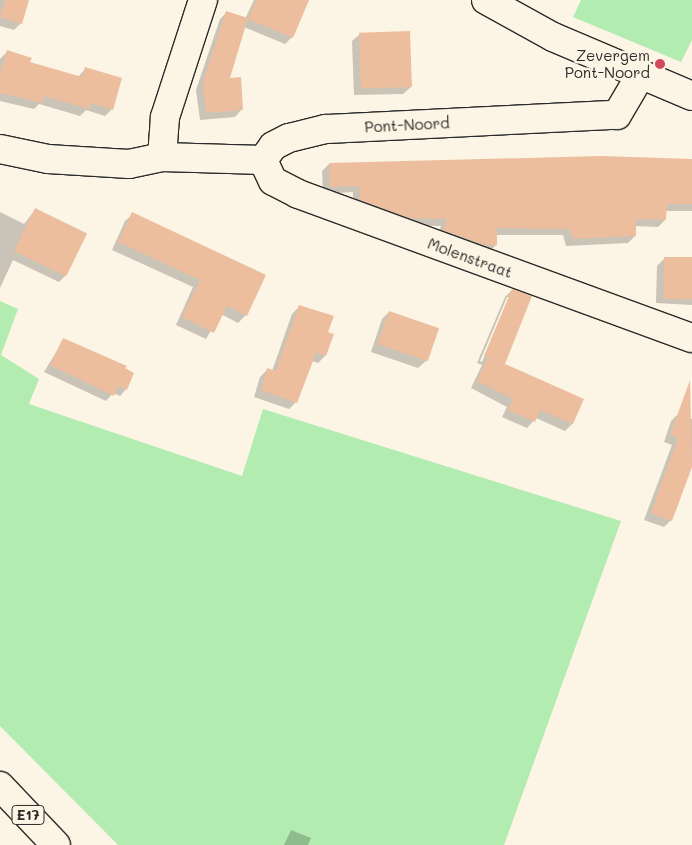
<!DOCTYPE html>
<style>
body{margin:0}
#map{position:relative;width:692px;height:845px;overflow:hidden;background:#fcf5e5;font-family:Mali,sans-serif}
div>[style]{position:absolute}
.green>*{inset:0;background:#b3ecb0}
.shadow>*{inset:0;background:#0003}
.building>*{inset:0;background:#edbe9d;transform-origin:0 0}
.roads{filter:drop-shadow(1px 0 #2b2b2b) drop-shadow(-1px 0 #2b2b2b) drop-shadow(0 1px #2b2b2b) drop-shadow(0 -1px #2b2b2b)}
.minor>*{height:28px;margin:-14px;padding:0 14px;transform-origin:14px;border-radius:14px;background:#fcf5e5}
.highway>*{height:28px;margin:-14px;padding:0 14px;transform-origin:14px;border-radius:14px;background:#fcf5e5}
.dots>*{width:14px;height:14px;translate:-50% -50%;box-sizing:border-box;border:2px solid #fcf5e5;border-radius:50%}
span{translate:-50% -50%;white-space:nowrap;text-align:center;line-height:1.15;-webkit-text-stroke:5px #fcf5e5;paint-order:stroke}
.shield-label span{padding:1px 4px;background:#fcf5e5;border:1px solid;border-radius:4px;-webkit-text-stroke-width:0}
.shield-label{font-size:14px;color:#2b2b2b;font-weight:700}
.poi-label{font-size:15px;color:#2b2b2b}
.right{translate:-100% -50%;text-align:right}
.street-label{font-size:15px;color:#2b2b2b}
</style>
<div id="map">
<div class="green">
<i style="clip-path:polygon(581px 0,692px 0,692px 40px,681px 62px,573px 17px)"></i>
<i style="clip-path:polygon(0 301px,18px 309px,1px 355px,39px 379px,29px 404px,242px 476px,263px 409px,621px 521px,504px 845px,118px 845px,0 726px)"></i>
</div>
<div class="shadow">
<i style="clip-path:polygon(0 0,28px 0,21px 23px,14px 30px,0 26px)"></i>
<i style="clip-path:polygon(254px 0,309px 0,292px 37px,285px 44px,244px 27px,228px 80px,242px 109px,235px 117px,200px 120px,196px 90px,220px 19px,227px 12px,245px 19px)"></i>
<i style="clip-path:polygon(360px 34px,411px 87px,403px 94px,354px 95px,352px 41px)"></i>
<i style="clip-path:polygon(7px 52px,29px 63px,78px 77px,86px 68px,112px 109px,105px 116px,86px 110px,80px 116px,39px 104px,34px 109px,0 101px,0 59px)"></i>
<i style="clip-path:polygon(692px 159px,692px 211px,665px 211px,665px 220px,658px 227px,634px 226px,635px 236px,628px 243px,566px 246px,563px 235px,496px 235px,496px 245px,489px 252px,437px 237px,441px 226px,403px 225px,353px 207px,353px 192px,323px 194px,322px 171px,329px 164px)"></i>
<i style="clip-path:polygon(35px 210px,66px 275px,59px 282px,13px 260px,0 288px,0 212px,24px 224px)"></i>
<i style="clip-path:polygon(133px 214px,264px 275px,246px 315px,238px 323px,221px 314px,206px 339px,176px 325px,193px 287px,112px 250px,125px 221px)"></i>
<i style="clip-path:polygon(692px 258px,692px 305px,656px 303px,657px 266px,664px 259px)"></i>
<i style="clip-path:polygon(evenodd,512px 290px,504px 365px,582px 400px,572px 424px,565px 431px,536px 418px,527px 428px,502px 417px,507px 407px,471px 388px,482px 365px,477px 363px,505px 297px,512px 290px,507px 297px,510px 297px,482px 362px,480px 361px,507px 297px)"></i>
<i style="clip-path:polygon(300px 306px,327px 333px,325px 356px,318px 363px,312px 361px,296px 402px,289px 409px,254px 397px,260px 377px,267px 370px,272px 371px,292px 314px)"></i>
<i style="clip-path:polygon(389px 312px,437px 329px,426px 361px,418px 368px,371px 352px,382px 319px)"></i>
<i style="clip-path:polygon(64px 339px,126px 389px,120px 396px,113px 393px,106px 401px,44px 372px)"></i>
<i style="clip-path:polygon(678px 414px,692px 419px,692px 463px,671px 520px,664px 527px,644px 520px,672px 445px,664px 442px,671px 421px)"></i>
<i style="clip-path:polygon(291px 830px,311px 838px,308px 845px,284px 845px)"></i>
</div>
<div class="building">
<i style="clip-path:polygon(5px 0,29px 0,22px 24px,0 17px)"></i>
<i style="clip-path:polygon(257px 0,309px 0,293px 38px,248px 19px)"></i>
<i style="clip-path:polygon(226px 11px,248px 18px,230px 78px,241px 77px,243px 110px,206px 113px,203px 82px)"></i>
<i style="left:410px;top:31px;width:56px;height:51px;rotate:88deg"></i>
<i style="clip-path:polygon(7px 50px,32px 58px,30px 62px,82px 77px,85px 67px,122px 78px,113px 110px,90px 103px,89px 109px,44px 96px,43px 103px,0 93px,0 73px)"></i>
<i style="clip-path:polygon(601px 156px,692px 159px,692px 204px,667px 204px,666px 220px,636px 219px,636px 236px,573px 239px,570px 229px,497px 228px,497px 245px,484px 245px,443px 230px,447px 219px,410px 218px,360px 200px,359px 186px,330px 187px,329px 163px)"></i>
<i style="left:35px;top:208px;width:58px;height:48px;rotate:26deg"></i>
<i style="clip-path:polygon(132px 212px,266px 275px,247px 316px,227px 306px,214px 333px,182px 317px,200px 280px,118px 242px)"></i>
<i style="left:692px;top:257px;width:42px;height:28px;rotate:90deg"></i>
<i style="clip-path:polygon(512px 289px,532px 296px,505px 364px,584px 399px,573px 424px,540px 410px,535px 422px,508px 410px,513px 399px,477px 381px,488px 358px,484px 356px)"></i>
<i style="clip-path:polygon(299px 305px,334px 316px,328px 332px,334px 334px,326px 356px,316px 353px,297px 403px,261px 390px,267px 368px,276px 371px)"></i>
<i style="left:389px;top:311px;width:53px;height:35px;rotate:19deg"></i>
<i style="clip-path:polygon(63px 338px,127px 366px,125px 368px,134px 373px,127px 390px,118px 386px,114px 396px,50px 365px)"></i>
<i style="clip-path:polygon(690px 380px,692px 467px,672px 521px,651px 513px,678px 438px,670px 435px)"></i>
</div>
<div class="roads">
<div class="minor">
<i style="left:486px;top:0;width:77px;rotate:28.9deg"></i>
<i style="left:553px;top:37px;width:151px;rotate:23deg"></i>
<i style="left:0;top:149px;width:49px;rotate:11.8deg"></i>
<i style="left:48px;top:159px;width:81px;rotate:3.5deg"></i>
<i style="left:129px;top:164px;width:34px;rotate:-12deg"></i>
<i style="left:162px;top:157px;width:101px;rotate:1.7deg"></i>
<i style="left:162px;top:157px;width:40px;rotate:-85.7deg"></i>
<i style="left:165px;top:117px;width:123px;rotate:-72deg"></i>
<i style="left:263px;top:160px;width:23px;rotate:65deg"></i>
<i style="left:273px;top:181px;width:28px;rotate:27deg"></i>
<i style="left:298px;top:194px;width:419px;rotate:20.1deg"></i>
<i style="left:263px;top:160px;width:17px;rotate:-54deg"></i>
<i style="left:273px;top:146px;width:18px;rotate:-27deg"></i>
<i style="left:289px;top:138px;width:38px;rotate:-14deg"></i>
<i style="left:326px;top:129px;width:291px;rotate:-2.8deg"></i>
<i style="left:617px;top:115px;width:45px;rotate:-59.5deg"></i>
</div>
<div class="highway">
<i style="left:0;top:786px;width:81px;rotate:46.5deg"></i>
</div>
</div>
<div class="dots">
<i style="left:660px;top:64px;background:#d1495b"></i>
</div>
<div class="shield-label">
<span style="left:28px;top:815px">E17</span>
</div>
<div class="poi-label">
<span class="right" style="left:650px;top:64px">Zevergem<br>Pont-Noord</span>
</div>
<div class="street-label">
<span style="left:407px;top:125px;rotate:-3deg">Pont-Noord</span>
<span style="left:470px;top:258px;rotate:20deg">Molenstraat</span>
</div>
</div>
